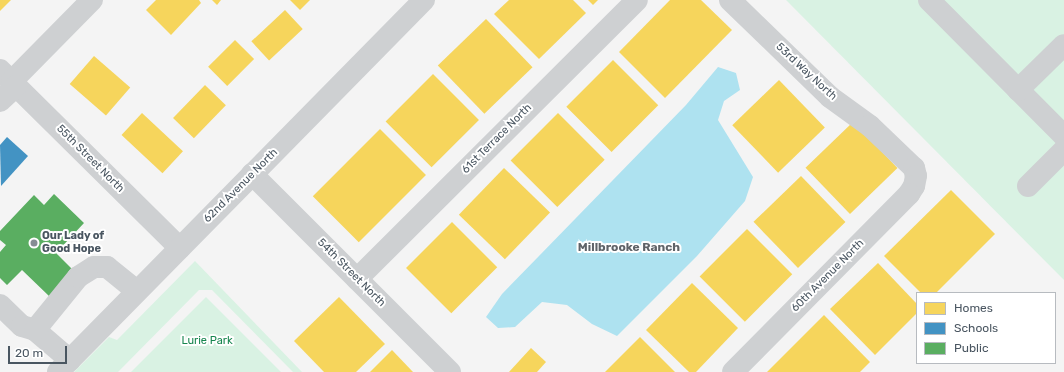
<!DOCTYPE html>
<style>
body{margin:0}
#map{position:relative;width:1064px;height:372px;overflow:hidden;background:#f4f4f4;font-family:Rubik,sans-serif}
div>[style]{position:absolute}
.green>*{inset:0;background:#d9f2e3}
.water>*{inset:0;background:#aee2f0}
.homes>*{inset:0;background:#f6d55c;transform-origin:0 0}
.schools>*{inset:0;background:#4393c3}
.public>*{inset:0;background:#5aae61}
.minor>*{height:22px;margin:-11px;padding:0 11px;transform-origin:11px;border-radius:11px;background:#ced0d2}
.dots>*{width:11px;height:11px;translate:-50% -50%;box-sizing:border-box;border:2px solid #fff;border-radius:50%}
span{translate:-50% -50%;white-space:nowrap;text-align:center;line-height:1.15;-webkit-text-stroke:4px #fff;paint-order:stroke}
.street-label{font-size:11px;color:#4a5661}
.poi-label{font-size:11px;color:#4a5661;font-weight:700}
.left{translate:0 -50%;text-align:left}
.park-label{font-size:11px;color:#17864f}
.neighbourhood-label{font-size:12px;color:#5f6368;font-weight:700}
.legend{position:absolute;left:916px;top:292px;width:140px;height:72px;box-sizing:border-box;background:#fff;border:1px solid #b7bbc0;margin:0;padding:5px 7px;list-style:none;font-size:12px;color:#4a5661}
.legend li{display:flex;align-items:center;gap:8px;height:20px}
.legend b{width:20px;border:1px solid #b7bbc0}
.scale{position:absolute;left:8px;top:346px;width:59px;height:18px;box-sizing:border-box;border:2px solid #4a5661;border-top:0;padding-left:5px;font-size:12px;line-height:14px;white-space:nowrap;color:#4a5661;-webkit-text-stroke:3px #fff;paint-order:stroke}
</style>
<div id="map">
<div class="green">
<i style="clip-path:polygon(786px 0,1064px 0,1064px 280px)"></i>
<i style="clip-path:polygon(195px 261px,302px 372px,293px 372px,212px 290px,199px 290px,118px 372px,74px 372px,109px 337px,117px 340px)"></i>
<i style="clip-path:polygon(206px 297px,281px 372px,131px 372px)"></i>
</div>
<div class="water">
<i style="clip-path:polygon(718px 67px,736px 73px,740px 90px,724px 101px,718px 120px,753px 177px,745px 201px,697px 256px,617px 336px,592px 324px,567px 305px,542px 302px,515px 327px,498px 328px,486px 317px,502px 294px,686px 105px)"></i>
</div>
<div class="homes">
<i style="clip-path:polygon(0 0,11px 0,0 11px)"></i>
<i style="clip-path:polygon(156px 0,199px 0,201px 3px,171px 35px,146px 10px)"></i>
<i style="clip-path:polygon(212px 0,221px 0,217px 5px)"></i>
<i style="clip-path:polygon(290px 0,310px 0,300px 10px)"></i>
<i style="clip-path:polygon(509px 0,573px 0,586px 13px,539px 59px,494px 14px)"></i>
<i style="clip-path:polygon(588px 0,598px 0,593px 5px)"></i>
<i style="clip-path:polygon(670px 0,701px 0,732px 30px,665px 98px,619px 52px)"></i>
<i style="left:285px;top:10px;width:26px;height:46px;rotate:47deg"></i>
<i style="left:486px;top:19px;width:67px;height:67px;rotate:46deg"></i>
<i style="left:235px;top:40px;width:27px;height:38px;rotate:45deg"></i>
<i style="left:94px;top:56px;width:48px;height:37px;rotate:41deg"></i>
<i style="left:613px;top:60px;width:64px;height:66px;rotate:45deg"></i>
<i style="left:433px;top:74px;width:65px;height:67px;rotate:45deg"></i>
<i style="left:779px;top:80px;width:66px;height:65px;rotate:46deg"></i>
<i style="left:205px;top:85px;width:29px;height:46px;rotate:44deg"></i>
<i style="left:142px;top:113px;width:56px;height:30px;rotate:43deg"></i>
<i style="left:558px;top:113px;width:66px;height:67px;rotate:45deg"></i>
<i style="left:853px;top:122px;width:64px;height:66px;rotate:46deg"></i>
<i style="left:380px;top:129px;width:65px;height:95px;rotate:45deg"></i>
<i style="left:504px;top:168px;width:64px;height:65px;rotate:44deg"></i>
<i style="left:801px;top:176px;width:64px;height:66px;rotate:46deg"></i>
<i style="clip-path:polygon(951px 190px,995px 234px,936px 293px,921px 293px,884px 256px)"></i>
<i style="left:452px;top:222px;width:64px;height:65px;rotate:45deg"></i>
<i style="left:747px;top:229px;width:64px;height:67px;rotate:45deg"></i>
<i style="clip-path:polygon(878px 263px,917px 304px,917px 313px,875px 355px,830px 309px)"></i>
<i style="clip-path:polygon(692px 283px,738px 328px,696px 372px,689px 372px,646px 330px)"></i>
<i style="clip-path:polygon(339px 297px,385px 344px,356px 372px,324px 372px,294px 341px)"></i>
<i style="clip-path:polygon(824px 315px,870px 362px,860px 372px,767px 372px)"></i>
<i style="clip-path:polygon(640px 337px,675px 372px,605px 372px)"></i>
<i style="clip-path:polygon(531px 348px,546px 362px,537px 372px,509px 372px)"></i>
<i style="clip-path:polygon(392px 350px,413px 372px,370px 372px)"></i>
</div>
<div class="schools">
<i style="clip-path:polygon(7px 137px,28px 156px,1px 186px,0 145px)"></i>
</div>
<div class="public">
<i style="clip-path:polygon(54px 194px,84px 223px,56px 253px,73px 270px,49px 296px,22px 270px,7px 285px,0 278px,0 252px,6px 245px,0 240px,0 231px,34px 195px,44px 205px)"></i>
</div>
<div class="minor">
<i style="left:730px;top:0;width:139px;rotate:44.1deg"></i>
<i style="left:830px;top:97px;width:49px;rotate:35.9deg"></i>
<i style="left:870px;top:126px;width:61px;rotate:43.7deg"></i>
<i style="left:914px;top:168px;width:8px;rotate:76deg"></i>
<i style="left:916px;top:176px;width:10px;rotate:101deg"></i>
<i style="left:914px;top:186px;width:9px;rotate:122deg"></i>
<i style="left:909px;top:194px;width:250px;rotate:134.7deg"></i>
<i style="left:929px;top:0;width:192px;rotate:45.2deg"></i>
<i style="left:0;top:70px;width:253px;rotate:44.7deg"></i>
<i style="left:12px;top:81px;width:114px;rotate:-45.4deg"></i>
<i style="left:1018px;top:90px;width:64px;rotate:-44.4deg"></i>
<i style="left:0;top:101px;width:22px;rotate:-43deg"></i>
<i style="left:252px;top:174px;width:280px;rotate:45deg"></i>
<i style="left:1028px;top:186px;width:51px;rotate:-45deg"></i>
<i style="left:357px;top:279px;width:395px;rotate:-44.9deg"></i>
<i style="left:0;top:305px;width:30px;rotate:44deg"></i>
<i style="left:22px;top:326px;width:14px;rotate:17deg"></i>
<i style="left:70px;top:360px;width:46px;rotate:-139.4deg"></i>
<i style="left:35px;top:330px;width:68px;rotate:-50.9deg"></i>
<i style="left:78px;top:277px;width:19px;rotate:-32deg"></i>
<i style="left:94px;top:267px;width:13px"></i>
<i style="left:107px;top:267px;width:38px;rotate:39deg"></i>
<i style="left:58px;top:372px;width:522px;rotate:-45.47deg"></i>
</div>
<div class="dots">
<i style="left:34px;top:243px;background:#868d94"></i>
</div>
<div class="street-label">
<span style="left:806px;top:72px;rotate:43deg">53rd Way North</span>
<span style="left:497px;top:139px;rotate:-45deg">61st Terrace North</span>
<span style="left:90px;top:159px;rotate:45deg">55th Street North</span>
<span style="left:241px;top:186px;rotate:-45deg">62nd Avenue North</span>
<span style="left:351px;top:273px;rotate:45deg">54th Street North</span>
<span style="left:828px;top:276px;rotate:-45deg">60th Avenue North</span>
</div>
<div class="poi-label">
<span class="left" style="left:42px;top:243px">Our Lady of<br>Good Hope</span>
</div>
<div class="park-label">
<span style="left:207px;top:341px">Lurie Park</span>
</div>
<div class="neighbourhood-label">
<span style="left:629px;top:248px">Millbrooke Ranch</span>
</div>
<ul class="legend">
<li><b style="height:11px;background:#f6d55c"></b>Homes</li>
<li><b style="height:11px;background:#4393c3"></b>Schools</li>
<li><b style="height:11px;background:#5aae61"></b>Public</li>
</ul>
<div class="scale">20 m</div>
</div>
